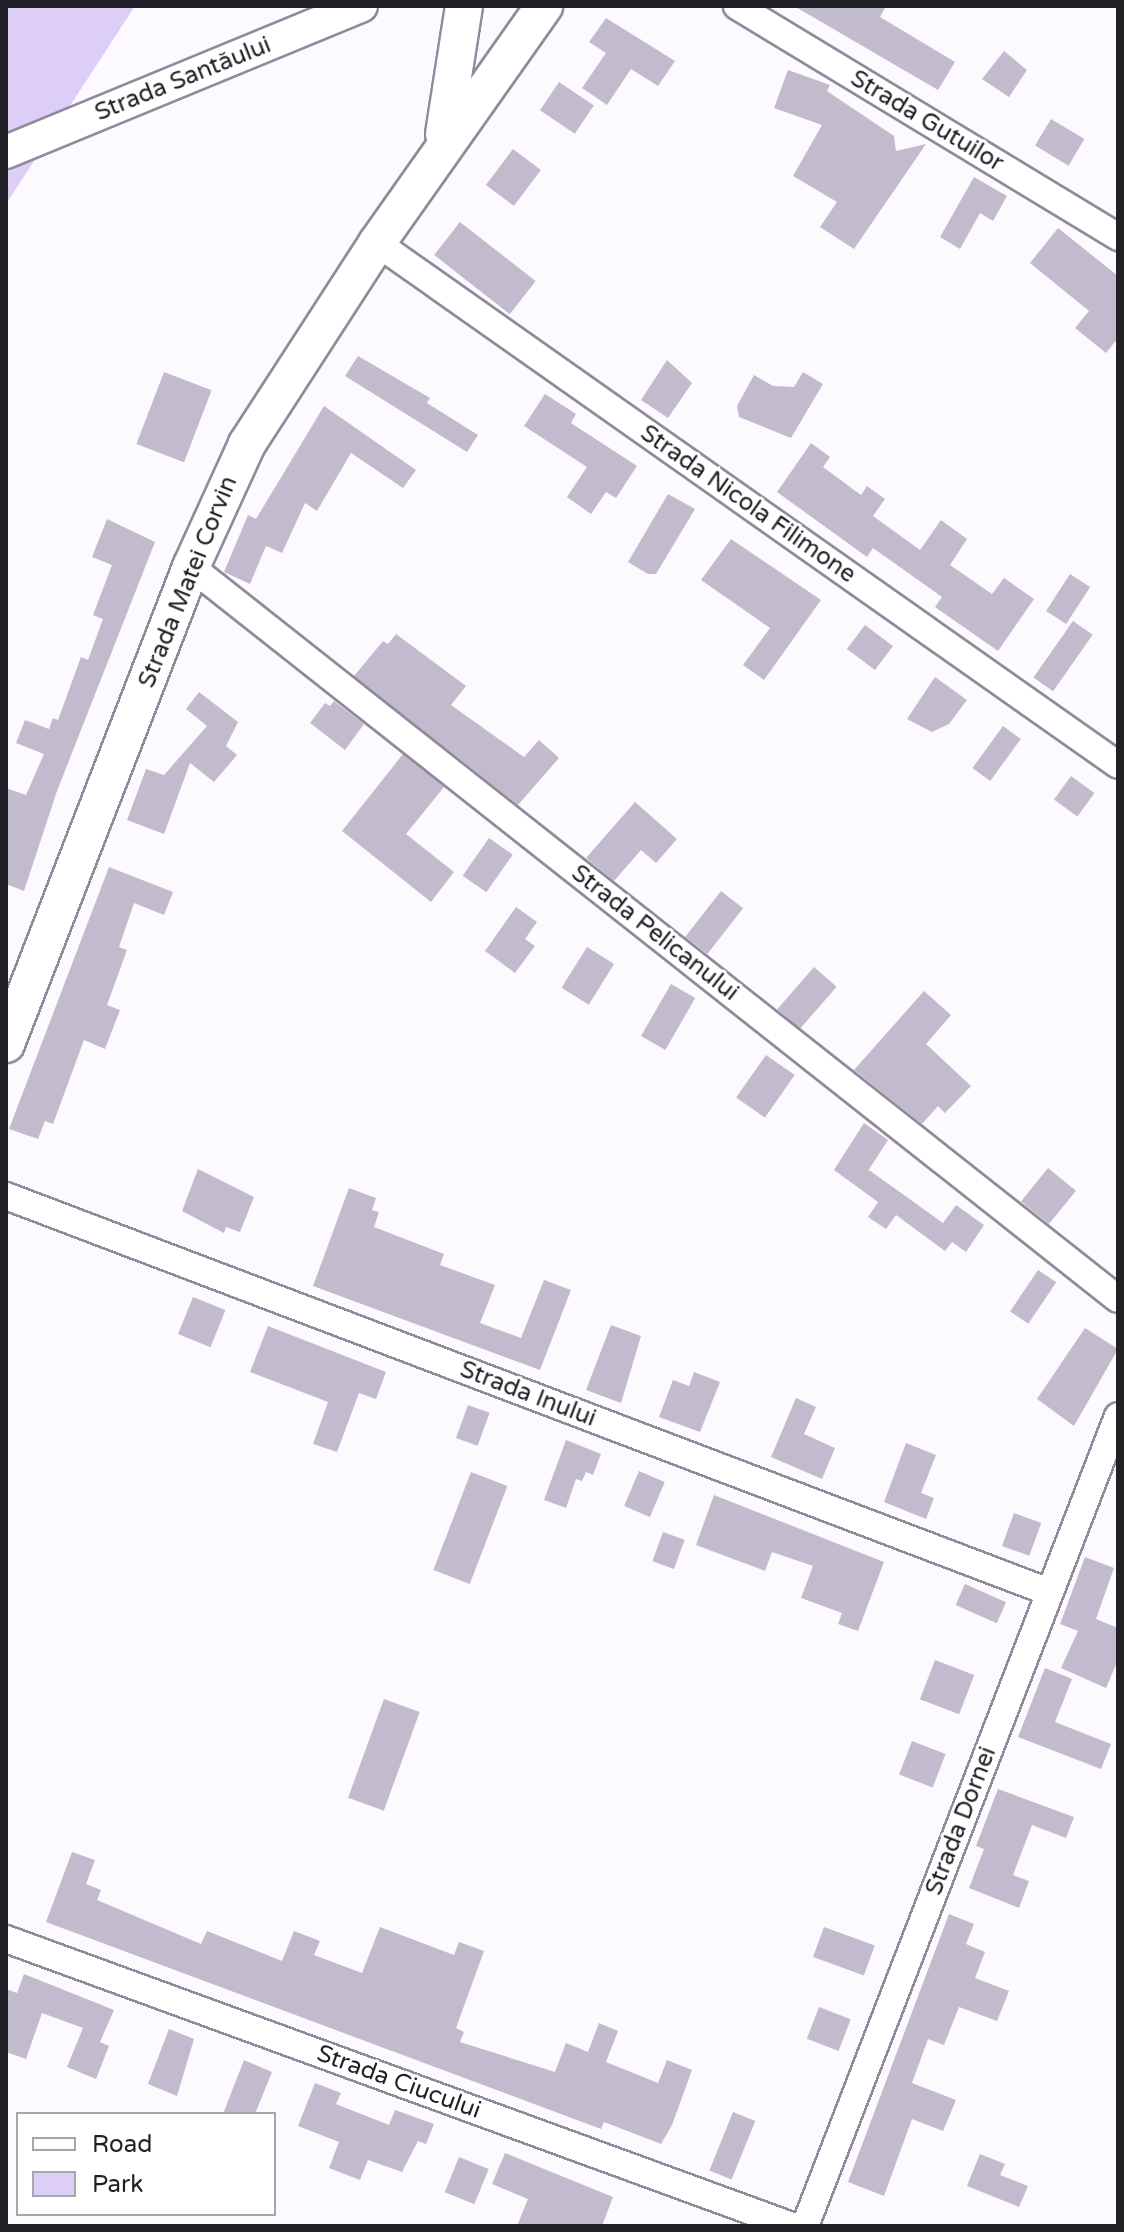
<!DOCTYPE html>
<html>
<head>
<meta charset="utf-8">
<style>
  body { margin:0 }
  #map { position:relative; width:1124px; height:2232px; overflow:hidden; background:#fcfafe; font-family:"Varela Round",sans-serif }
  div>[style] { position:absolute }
  .green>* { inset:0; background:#dccef6 }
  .building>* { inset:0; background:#c1bbcd; transform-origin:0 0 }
  .roads { filter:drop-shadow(2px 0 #908a9b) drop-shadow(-2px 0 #908a9b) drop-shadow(0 2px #908a9b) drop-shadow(0 -2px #908a9b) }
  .minor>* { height:26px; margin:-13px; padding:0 13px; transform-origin:13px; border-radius:13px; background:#fff }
  .tertiary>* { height:32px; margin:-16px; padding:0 16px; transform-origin:16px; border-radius:16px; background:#fff }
  .secondary>* { height:36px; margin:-18px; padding:0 18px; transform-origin:18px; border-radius:18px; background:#fff }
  span { translate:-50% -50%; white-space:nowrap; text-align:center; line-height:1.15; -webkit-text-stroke:6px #fff; paint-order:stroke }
  .street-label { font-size:24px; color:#222027 }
  .frame { position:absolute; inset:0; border:8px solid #222027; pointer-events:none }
  .legend { position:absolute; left:16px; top:2112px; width:260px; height:104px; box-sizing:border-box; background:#fff; border:2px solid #a7a6a9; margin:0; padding:10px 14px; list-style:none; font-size:24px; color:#222027 }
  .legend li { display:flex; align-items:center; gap:16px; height:40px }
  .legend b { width:40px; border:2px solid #a7a6a9 }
</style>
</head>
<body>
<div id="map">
  <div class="green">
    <i style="clip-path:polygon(6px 6px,135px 6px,6px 204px)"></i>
  </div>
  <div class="building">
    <i style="clip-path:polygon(794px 6px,886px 6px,880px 17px,955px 62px,938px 90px)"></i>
    <i style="clip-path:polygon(606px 18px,675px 61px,658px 86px,631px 69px,607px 105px,582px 88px,606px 53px,589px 42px)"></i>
    <i style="clip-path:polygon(1004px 51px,1027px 70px,1009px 97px,982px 79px)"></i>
    <i style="clip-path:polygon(788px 70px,830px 85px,827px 91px,894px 136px,896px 151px,926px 144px,854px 249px,820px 227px,837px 202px,793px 176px,822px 125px,774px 108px)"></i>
    <i style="left:559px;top:82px;width:42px;height:34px;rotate:34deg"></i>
    <i style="left:1051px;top:119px;width:39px;height:31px;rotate:31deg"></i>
    <i style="left:513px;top:149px;width:35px;height:45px;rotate:37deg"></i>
    <i style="clip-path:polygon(974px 177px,1007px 196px,993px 221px,980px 213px,960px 249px,940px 237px)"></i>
    <i style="left:460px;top:222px;width:96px;height:42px;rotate:38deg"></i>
    <i style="clip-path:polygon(1058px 228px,1118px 276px,1118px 338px,1106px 353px,1075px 328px,1089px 311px,1030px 263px)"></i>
    <i style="clip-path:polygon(358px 356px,430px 398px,427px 403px,478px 435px,467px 452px,345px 376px)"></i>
    <i style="clip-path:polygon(667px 360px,692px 383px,668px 418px,641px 400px)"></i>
    <i style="left:164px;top:372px;width:51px;height:77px;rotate:21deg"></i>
    <i style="clip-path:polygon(803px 372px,823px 384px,791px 438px,739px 417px,737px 406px,754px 375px,773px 386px,794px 387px)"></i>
    <i style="clip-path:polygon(545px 394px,576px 414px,571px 423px,637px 466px,616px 498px,606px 492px,591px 514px,567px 497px,587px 467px,524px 426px)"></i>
    <i style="clip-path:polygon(324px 406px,416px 470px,403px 488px,351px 453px,317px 511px,305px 503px,282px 553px,266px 546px,250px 584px,224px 572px,248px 515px,256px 519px)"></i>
    <i style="clip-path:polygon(811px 443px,830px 457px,823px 467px,861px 495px,867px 486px,885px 499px,873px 516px,920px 550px,941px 520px,967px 539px,950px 565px,992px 594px,1004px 578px,1034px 599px,998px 651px,935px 607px,942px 597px,873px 548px,867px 557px,777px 492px)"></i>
    <i style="clip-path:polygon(668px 494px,695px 509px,656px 574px,648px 574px,628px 562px)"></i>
    <i style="clip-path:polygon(107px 519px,155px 542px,57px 791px,24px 891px,6px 884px,6px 788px,26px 795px,44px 754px,16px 743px,25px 720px,49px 729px,53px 718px,58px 720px,81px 657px,88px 660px,103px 619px,93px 615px,112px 565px,92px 557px)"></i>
    <i style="clip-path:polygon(731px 539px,821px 600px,764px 680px,743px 665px,770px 628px,701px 580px)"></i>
    <i style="left:1070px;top:574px;width:24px;height:44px;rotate:33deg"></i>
    <i style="left:1073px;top:621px;width:24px;height:69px;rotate:35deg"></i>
    <i style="left:865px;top:625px;width:35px;height:30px;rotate:37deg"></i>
    <i style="clip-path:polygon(396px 634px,466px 686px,451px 705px,524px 757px,539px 740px,559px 758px,518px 805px,354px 676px,383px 641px,388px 644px)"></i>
    <i style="clip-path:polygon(935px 677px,967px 700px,949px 724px,932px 732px,907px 719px)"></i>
    <i style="clip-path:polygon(199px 692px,238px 722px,226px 746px,237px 755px,214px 782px,190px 763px,164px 834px,127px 820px,146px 769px,164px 775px,207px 726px,186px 709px)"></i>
    <i style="clip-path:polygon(334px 701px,364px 724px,345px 750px,310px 723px,325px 703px,330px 706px)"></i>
    <i style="left:1003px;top:726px;width:22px;height:52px;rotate:36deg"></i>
    <i style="clip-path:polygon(403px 754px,444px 787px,406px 834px,454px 872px,431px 902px,342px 831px)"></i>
    <i style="left:1071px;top:776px;width:29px;height:29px;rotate:36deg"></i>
    <i style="clip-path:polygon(635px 802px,677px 839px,656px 863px,641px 850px,614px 881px,586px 858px)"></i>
    <i style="left:489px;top:838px;width:29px;height:46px;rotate:35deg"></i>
    <i style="clip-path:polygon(109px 867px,173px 892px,164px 915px,134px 903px,119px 947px,127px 950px,107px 1005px,120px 1010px,105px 1049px,84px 1040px,53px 1124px,45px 1121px,38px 1139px,9px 1129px)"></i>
    <i style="left:721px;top:891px;width:28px;height:58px;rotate:38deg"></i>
    <i style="clip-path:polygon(516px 907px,537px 922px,525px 939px,535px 946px,515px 973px,485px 951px)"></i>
    <i style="left:587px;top:947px;width:32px;height:48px;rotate:32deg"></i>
    <i style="left:814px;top:967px;width:30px;height:56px;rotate:41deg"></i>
    <i style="left:671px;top:984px;width:28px;height:60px;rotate:30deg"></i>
    <i style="clip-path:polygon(924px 991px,951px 1015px,926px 1044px,971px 1086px,945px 1113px,938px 1106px,922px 1124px,854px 1070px)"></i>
    <i style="left:766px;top:1055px;width:35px;height:52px;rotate:35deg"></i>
    <i style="clip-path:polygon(864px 1123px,888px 1140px,866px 1174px,869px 1170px,943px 1223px,956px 1205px,984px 1225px,966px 1252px,952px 1242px,945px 1251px,896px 1215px,886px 1229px,868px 1217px,878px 1202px,834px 1170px)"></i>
    <i style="left:1048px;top:1168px;width:36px;height:43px;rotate:39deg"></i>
    <i style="clip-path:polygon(198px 1169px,254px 1197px,240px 1232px,226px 1227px,224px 1233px,182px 1211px)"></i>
    <i style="clip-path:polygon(349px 1188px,376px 1198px,372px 1210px,379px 1212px,374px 1227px,444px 1254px,440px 1265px,495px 1285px,480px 1323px,521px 1338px,544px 1280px,571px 1290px,540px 1370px,313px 1286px)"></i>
    <i style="left:1038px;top:1270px;width:22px;height:50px;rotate:34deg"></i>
    <i style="left:193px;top:1297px;width:35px;height:40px;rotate:22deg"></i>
    <i style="clip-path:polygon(611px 1325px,641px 1336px,621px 1403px,586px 1390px)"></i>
    <i style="clip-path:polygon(268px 1326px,386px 1372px,376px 1399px,359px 1393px,337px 1452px,313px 1444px,328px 1402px,250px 1372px)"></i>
    <i style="clip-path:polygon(1085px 1328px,1118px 1349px,1074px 1426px,1037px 1399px)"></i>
    <i style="clip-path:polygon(694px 1372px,720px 1382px,700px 1432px,659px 1417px,673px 1380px,689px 1386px)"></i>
    <i style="clip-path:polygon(796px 1398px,816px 1407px,804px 1434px,835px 1448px,822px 1479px,771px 1457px)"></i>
    <i style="left:468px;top:1405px;width:23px;height:35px;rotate:20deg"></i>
    <i style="clip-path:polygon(566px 1440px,601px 1454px,593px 1475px,586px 1472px,582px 1481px,576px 1479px,566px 1508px,544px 1500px)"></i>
    <i style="clip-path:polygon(906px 1443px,936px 1455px,921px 1493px,934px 1498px,926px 1519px,884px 1502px)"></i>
    <i style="left:639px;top:1471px;width:28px;height:38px;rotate:23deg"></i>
    <i style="left:471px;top:1472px;width:39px;height:105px;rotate:21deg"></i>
    <i style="clip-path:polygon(714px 1495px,884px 1562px,858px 1631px,838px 1624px,842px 1613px,801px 1598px,813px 1566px,772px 1552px,765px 1571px,696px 1545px)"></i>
    <i style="left:1014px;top:1513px;width:29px;height:35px;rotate:20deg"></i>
    <i style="left:663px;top:1532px;width:23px;height:31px;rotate:20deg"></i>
    <i style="clip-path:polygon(1085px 1557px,1114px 1568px,1096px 1619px,1118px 1628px,1118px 1660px,1106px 1688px,1061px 1668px,1078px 1631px,1060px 1624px)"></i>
    <i style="left:965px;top:1584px;width:45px;height:23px;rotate:24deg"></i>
    <i style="left:935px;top:1660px;width:42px;height:42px;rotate:21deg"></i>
    <i style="clip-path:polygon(1045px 1668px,1072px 1679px,1055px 1722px,1111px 1744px,1101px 1769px,1018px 1737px)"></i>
    <i style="left:384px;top:1699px;width:38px;height:105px;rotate:20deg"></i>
    <i style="left:912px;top:1741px;width:36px;height:36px;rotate:21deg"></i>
    <i style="clip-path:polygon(998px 1789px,1074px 1817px,1066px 1838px,1032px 1825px,1013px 1875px,1029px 1881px,1019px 1908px,969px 1888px,984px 1849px,976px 1846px)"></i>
    <i style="clip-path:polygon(72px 1852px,95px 1860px,86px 1884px,101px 1890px,97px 1900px,201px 1944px,207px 1931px,282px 1961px,294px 1931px,320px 1941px,314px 1955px,362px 1973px,380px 1927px,454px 1955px,459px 1942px,484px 1951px,456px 2028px,464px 2032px,460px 2042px,555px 2072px,566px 2043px,588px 2052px,599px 2023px,618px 2031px,606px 2062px,658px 2083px,667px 2060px,692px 2070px,672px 2125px,661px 2144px,604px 2122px,601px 2129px,46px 1922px)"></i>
    <i style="clip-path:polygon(949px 1914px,974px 1924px,966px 1944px,985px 1952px,975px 1978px,1009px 1991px,997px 2021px,959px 2007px,944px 2045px,928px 2039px,912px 2083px,956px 2100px,943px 2131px,912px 2119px,884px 2196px,848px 2182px)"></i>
    <i style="left:824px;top:1927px;width:54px;height:32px;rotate:20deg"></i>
    <i style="clip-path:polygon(24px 1974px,114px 2010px,100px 2042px,109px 2046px,96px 2079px,67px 2067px,83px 2028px,42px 2013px,26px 2059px,6px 2052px,6px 1989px,17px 1993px)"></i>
    <i style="left:819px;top:2007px;width:34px;height:34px;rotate:21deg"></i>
    <i style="clip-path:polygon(169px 2029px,194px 2039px,177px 2096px,148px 2084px)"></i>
    <i style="clip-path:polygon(244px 2060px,272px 2072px,255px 2114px,223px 2114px)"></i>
    <i style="clip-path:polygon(315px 2083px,341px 2093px,336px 2104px,389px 2125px,395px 2110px,434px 2124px,426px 2144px,418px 2141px,402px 2172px,368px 2160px,360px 2180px,329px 2168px,339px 2142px,298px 2126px)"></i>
    <i style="left:733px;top:2112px;width:24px;height:63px;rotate:22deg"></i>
    <i style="clip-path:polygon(505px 2153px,613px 2197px,602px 2226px,517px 2226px,528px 2199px,492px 2184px)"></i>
    <i style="clip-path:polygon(980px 2154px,1005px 2164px,1000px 2175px,1028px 2186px,1019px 2207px,967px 2186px)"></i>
    <i style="left:459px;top:2157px;width:32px;height:38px;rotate:22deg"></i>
  </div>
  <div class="roads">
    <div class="minor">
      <i style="left:737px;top:6px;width:446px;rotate:31.2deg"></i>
      <i style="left:377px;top:243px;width:906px;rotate:35.16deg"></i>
      <i style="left:191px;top:567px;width:1181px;rotate:38.3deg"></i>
      <i style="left:6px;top:1196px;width:1116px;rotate:20.79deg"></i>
      <i style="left:6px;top:1939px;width:837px;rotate:20.06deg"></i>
      <i style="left:805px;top:2226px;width:868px;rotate:-68.87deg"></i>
    </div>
    <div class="tertiary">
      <i style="left:6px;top:152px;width:384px;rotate:-22.4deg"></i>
    </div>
    <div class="secondary">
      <i style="left:444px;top:134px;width:130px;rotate:-81.1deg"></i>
      <i style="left:6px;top:1044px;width:512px;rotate:-68.8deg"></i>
      <i style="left:191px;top:567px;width:135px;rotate:-65.5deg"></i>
      <i style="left:247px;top:444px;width:239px;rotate:-57.1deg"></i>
      <i style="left:377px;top:243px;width:290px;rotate:-54.8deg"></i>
    </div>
  </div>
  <div class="street-label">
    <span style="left:183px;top:79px;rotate:-22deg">Strada Santăului</span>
    <span style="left:927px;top:121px;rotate:31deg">Strada Gutuilor</span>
    <span style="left:748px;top:504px;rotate:35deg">Strada Nicola Filimone</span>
    <span style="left:188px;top:582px;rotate:-68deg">Strada Matei Corvin</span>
    <span style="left:655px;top:933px;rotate:38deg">Strada Pelicanului</span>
    <span style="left:528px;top:1394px;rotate:21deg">Strada Inului</span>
    <span style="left:961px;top:1821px;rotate:-69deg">Strada Dornei</span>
    <span style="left:399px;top:2082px;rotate:20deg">Strada Ciucului</span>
  </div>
  <div class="frame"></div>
  <ul class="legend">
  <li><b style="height:10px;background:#fff"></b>Road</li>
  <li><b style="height:22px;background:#dccef6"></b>Park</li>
  </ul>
</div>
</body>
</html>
